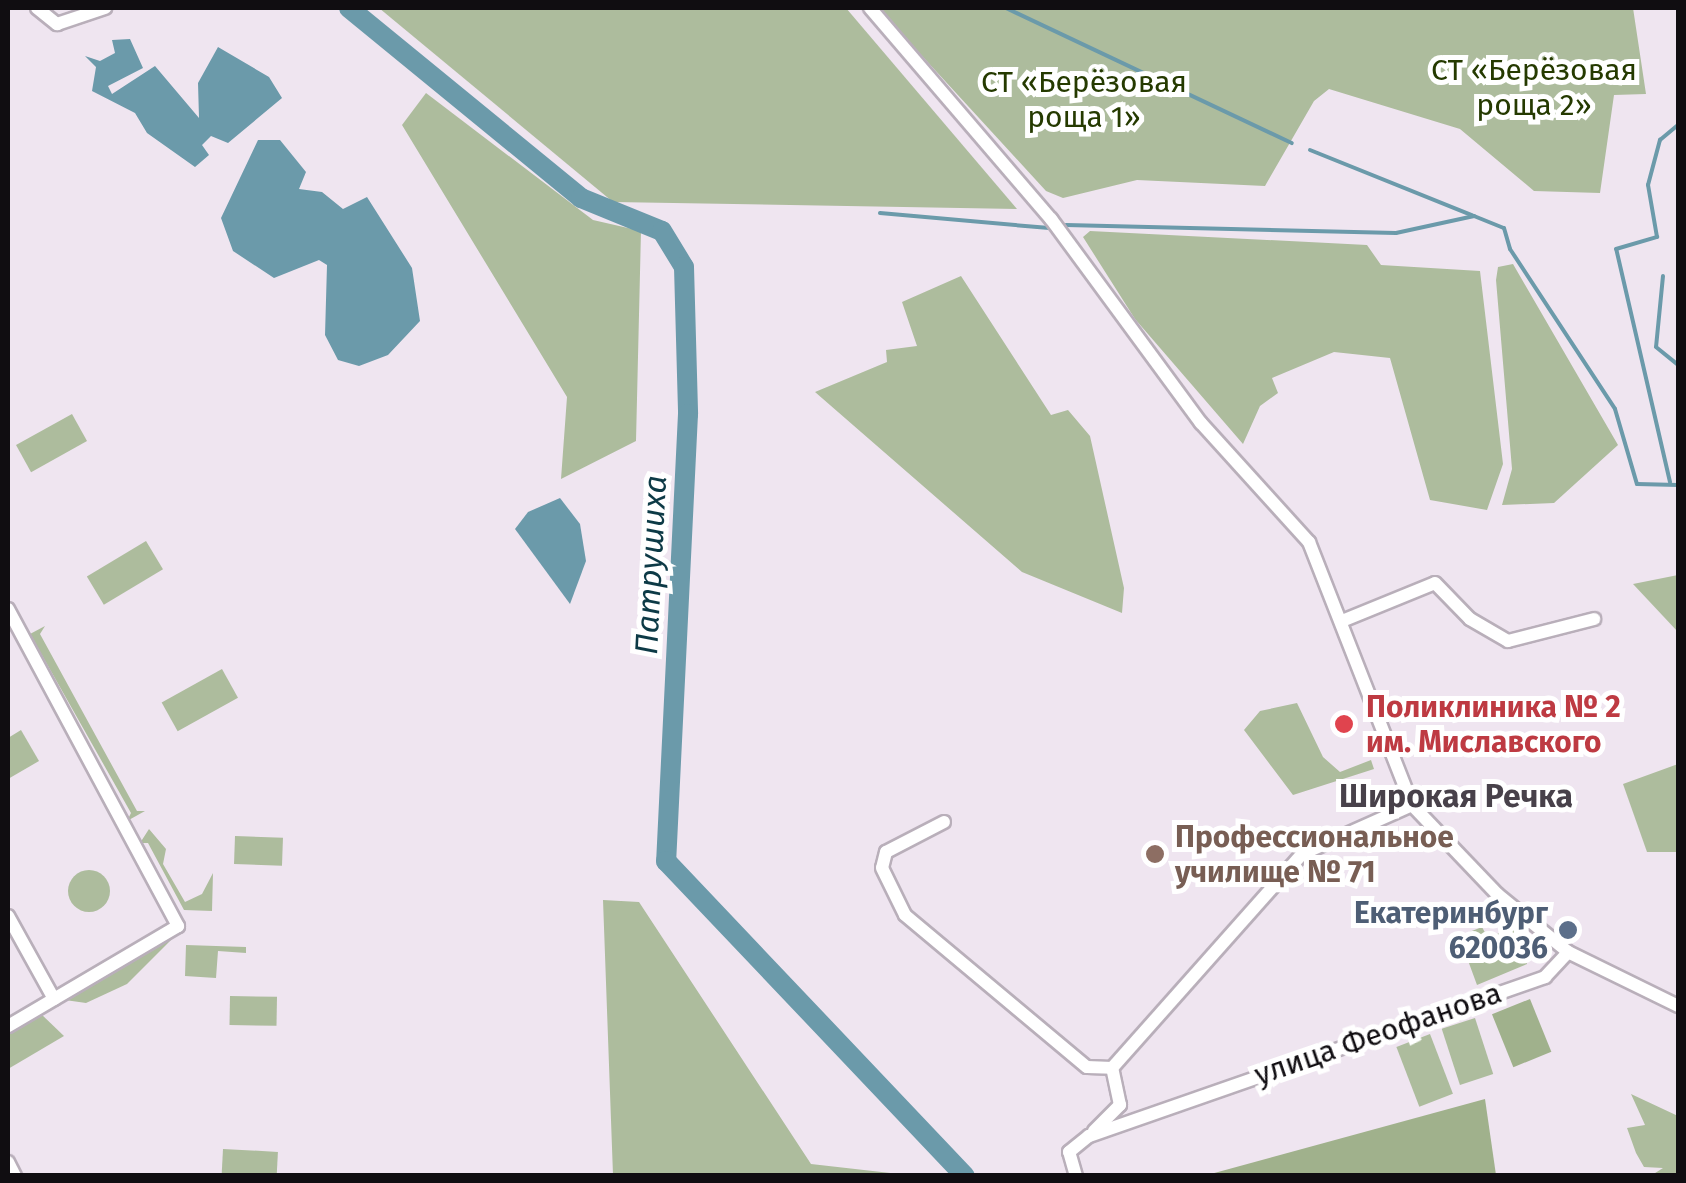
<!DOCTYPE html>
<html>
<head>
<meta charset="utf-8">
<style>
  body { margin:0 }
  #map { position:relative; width:1686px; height:1183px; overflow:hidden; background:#efe5f0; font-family:"Fira Sans",sans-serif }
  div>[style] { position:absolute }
  .green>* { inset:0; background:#adbc9d; transform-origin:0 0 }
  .round { border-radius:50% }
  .forest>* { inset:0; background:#a0b18c; transform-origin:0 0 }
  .water>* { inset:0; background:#6b9aaa }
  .stream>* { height:4px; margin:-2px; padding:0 2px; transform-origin:2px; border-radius:2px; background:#6b9aaa }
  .river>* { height:20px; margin:-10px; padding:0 10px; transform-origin:10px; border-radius:10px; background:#6b9aaa }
  .roads { filter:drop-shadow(2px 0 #b9afba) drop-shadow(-2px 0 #b9afba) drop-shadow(0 2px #b9afba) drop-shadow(0 -2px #b9afba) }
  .minor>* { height:12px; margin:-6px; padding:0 6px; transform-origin:6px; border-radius:6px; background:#fff }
  .dots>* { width:28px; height:28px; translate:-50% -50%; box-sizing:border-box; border:5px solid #fff; border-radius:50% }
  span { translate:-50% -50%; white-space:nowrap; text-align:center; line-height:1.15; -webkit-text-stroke:10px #fff; paint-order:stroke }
  .park-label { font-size:30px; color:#253a00 }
  .health-label { font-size:30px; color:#be3a42; font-weight:700 }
  .left { translate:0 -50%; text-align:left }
  .education-label { font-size:30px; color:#785e54; font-weight:700 }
  .service-label { font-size:30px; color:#4e5e75; font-weight:700 }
  .right { translate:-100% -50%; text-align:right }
  .street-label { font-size:30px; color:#100d11 }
  .water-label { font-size:32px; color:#0d3a46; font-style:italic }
  .neighbourhood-label { font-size:32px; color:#48414a; font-weight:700 }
  .frame { position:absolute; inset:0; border:10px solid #100d11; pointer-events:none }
</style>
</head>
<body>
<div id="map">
  <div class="green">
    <i style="clip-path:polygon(379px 8px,846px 8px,1017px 209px,613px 202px)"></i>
    <i style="clip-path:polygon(878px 8px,1633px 8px,1646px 94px,1614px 95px,1600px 193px,1534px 191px,1460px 129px,1329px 89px,1314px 101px,1265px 186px,1137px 180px,1063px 198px,1046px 191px)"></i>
    <i style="clip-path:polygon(426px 93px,593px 220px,641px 231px,636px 441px,561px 479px,567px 397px,402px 125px)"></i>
    <i style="clip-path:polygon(1090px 231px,1367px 245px,1381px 265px,1480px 271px,1503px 464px,1487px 510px,1430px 500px,1390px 358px,1334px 352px,1272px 378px,1278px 393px,1260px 406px,1243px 444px,1135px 319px,1083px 237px)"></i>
    <i style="clip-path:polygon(1513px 264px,1618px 445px,1554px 503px,1502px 505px,1512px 469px,1496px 280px,1498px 267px)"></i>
    <i style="clip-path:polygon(961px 276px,1051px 415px,1068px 410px,1090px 436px,1124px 588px,1122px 613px,1022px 572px,815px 392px,887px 362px,886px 350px,917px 346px,902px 302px)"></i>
    <i style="left:72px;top:414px;width:31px;height:64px;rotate:61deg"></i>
    <i style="left:146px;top:541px;width:33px;height:69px;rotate:59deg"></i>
    <i style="clip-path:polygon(1678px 575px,1678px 632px,1633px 584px)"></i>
    <i style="clip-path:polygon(45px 626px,40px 634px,137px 811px,145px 811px,127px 821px,131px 813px,30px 634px)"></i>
    <i style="left:222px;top:669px;width:33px;height:69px;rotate:61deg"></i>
    <i style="clip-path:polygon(1297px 703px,1323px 757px,1340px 772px,1371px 760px,1374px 769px,1293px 795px,1244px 730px,1260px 711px)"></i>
    <i style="clip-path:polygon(21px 730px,39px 761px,8px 779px,8px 738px)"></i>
    <i style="clip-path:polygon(1678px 764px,1678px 852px,1647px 852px,1623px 784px)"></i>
    <i style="clip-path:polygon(149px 829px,166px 849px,163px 864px,185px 902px,202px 894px,213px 873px,212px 911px,184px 910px,148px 843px,140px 843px)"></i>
    <i style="left:235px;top:836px;width:48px;height:28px;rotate:2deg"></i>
    <i class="round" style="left:68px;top:870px;width:42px;height:42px"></i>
    <i style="clip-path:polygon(603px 900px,639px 902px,811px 1164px,908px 1175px,613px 1175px)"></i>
    <i style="clip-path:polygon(1514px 922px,1527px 964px,1477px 985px,1459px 936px,1482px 927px,1489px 940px)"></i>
    <i style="clip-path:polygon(175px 936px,127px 984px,86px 1003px,65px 1000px)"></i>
    <i style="clip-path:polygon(186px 945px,246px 947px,246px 953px,218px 951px,216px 978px,185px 976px)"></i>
    <i style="left:230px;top:996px;width:47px;height:29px;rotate:1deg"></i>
    <i style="clip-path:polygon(40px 1013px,64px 1036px,8px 1069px,8px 1032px)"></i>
    <i style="left:1475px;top:1018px;width:59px;height:35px;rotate:72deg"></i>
    <i style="left:1430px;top:1034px;width:64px;height:36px;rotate:69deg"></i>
    <i style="clip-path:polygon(1631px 1094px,1678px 1116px,1678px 1175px,1652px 1175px,1663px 1168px,1644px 1167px,1636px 1153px,1627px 1128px,1645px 1125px)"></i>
    <i style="left:223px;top:1149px;width:55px;height:26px;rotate:3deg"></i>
  </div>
  <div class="forest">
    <i style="left:1530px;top:999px;width:57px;height:41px;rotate:68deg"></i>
    <i style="clip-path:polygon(1485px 1099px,1496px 1175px,1207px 1175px)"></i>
  </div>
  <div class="water">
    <i style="clip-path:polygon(130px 39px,143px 68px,108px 86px,112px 94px,155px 66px,199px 118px,198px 83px,218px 47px,269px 77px,282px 98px,228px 143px,211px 136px,202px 145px,209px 155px,195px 167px,147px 133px,135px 113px,92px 91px,96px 67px,85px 56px,100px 61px,115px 53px,112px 40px)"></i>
    <i style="clip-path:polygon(258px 140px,280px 140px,306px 172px,299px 189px,322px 192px,343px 209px,367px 197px,412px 268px,420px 321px,388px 355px,359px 366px,338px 360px,325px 335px,327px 265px,319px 260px,274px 278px,233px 251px,221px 218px)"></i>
    <i style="clip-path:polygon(560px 498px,580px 524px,586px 561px,570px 604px,515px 529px,528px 512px)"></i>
  </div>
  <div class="stream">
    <i style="left:1006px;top:8px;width:316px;rotate:25.3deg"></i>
    <i style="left:1310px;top:150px;width:175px;rotate:21.9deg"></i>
    <i style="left:880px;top:213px;width:170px;rotate:5.1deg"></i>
    <i style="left:1066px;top:225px;width:330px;rotate:1.4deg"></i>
    <i style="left:1396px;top:233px;width:80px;rotate:-12.3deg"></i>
    <i style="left:1474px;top:216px;width:32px;rotate:22deg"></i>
    <i style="left:1504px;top:228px;width:22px;rotate:74deg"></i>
    <i style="left:1510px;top:249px;width:191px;rotate:56.7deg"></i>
    <i style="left:1615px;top:409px;width:78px;rotate:73.7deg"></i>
    <i style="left:1637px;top:484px;width:41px;rotate:1.4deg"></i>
    <i style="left:1663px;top:276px;width:71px;rotate:95.6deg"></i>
    <i style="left:1656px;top:347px;width:28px;rotate:39deg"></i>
    <i style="left:1670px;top:482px;width:239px;rotate:-103deg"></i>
    <i style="left:1616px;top:249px;width:43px;rotate:-16.3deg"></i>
    <i style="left:1657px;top:237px;width:53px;rotate:-99.8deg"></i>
    <i style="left:1648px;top:185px;width:47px;rotate:-75.1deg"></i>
    <i style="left:1660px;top:140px;width:23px;rotate:-40deg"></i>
  </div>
  <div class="river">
    <i style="left:349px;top:8px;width:300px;rotate:39.3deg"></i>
    <i style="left:581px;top:198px;width:87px;rotate:22.2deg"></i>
    <i style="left:662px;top:231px;width:42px;rotate:58.6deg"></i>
    <i style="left:684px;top:267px;width:147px;rotate:88.4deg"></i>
    <i style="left:688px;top:414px;width:448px;rotate:92.8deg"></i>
    <i style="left:666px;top:861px;width:434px;rotate:46.5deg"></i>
  </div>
  <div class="roads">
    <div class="minor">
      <i style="left:37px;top:8px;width:26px;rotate:39deg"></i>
      <i style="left:57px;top:24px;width:51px;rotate:-18.4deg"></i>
      <i style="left:870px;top:8px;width:278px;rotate:49.4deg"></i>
      <i style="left:1051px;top:219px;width:253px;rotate:53.7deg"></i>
      <i style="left:1201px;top:423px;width:161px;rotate:47.8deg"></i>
      <i style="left:1309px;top:542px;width:282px;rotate:68.6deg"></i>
      <i style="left:1412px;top:805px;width:123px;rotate:46.3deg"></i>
      <i style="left:1497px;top:894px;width:92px;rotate:39.2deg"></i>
      <i style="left:1568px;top:952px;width:123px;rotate:26.1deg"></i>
      <i style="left:8px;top:609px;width:360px;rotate:61.8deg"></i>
      <i style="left:178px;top:926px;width:197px;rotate:149.5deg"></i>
      <i style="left:1342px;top:621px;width:100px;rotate:-22.2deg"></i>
      <i style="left:1435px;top:583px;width:50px;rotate:45.8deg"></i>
      <i style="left:1470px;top:619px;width:44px;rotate:30.1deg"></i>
      <i style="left:1508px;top:641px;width:89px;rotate:-14.3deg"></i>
      <i style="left:944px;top:822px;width:65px;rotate:152.7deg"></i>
      <i style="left:886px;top:852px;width:16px;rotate:104deg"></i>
      <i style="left:882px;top:868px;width:52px;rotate:63.9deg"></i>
      <i style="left:905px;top:915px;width:237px;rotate:39.9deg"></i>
      <i style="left:1087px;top:1067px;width:25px;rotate:2deg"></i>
      <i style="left:8px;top:916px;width:95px;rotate:61deg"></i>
      <i style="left:1094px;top:1131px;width:37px;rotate:-45deg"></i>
      <i style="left:1120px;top:1105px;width:38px;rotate:-102deg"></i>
      <i style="left:1112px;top:1068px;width:286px;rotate:-48.4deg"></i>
      <i style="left:1302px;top:854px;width:120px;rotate:-24deg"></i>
      <i style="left:8px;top:1162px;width:16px;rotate:63deg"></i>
      <i style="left:1076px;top:1176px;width:25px;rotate:-106deg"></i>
      <i style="left:1069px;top:1152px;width:26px;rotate:-39deg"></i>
      <i style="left:1089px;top:1136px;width:483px;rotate:-19.2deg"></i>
      <i style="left:1545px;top:977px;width:34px;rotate:-47deg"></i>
    </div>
  </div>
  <div class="dots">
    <i style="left:1344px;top:724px;background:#e0444e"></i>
    <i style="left:1155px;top:854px;background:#8d6e63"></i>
    <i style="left:1568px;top:930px;background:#5c6f8a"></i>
  </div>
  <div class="park-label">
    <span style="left:1534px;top:87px">СТ «Берёзовая<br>роща 2»</span>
    <span style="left:1084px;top:99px">СТ «Берёзовая<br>роща 1»</span>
  </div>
  <div class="health-label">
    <span class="left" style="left:1366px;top:724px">Поликлиника № 2<br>им. Миславского</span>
  </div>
  <div class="education-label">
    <span class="left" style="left:1175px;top:854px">Профессиональное<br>училище № 71</span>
  </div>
  <div class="service-label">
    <span class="right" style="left:1548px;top:930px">Екатеринбург<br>620036</span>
  </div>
  <div class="street-label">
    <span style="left:1378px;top:1034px;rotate:-19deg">улица Феофанова</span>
  </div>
  <div class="water-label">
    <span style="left:651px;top:565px;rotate:-87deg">Патрушиха</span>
  </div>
  <div class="neighbourhood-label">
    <span style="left:1456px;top:796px">Широкая Речка</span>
  </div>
  <div class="frame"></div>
</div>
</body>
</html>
